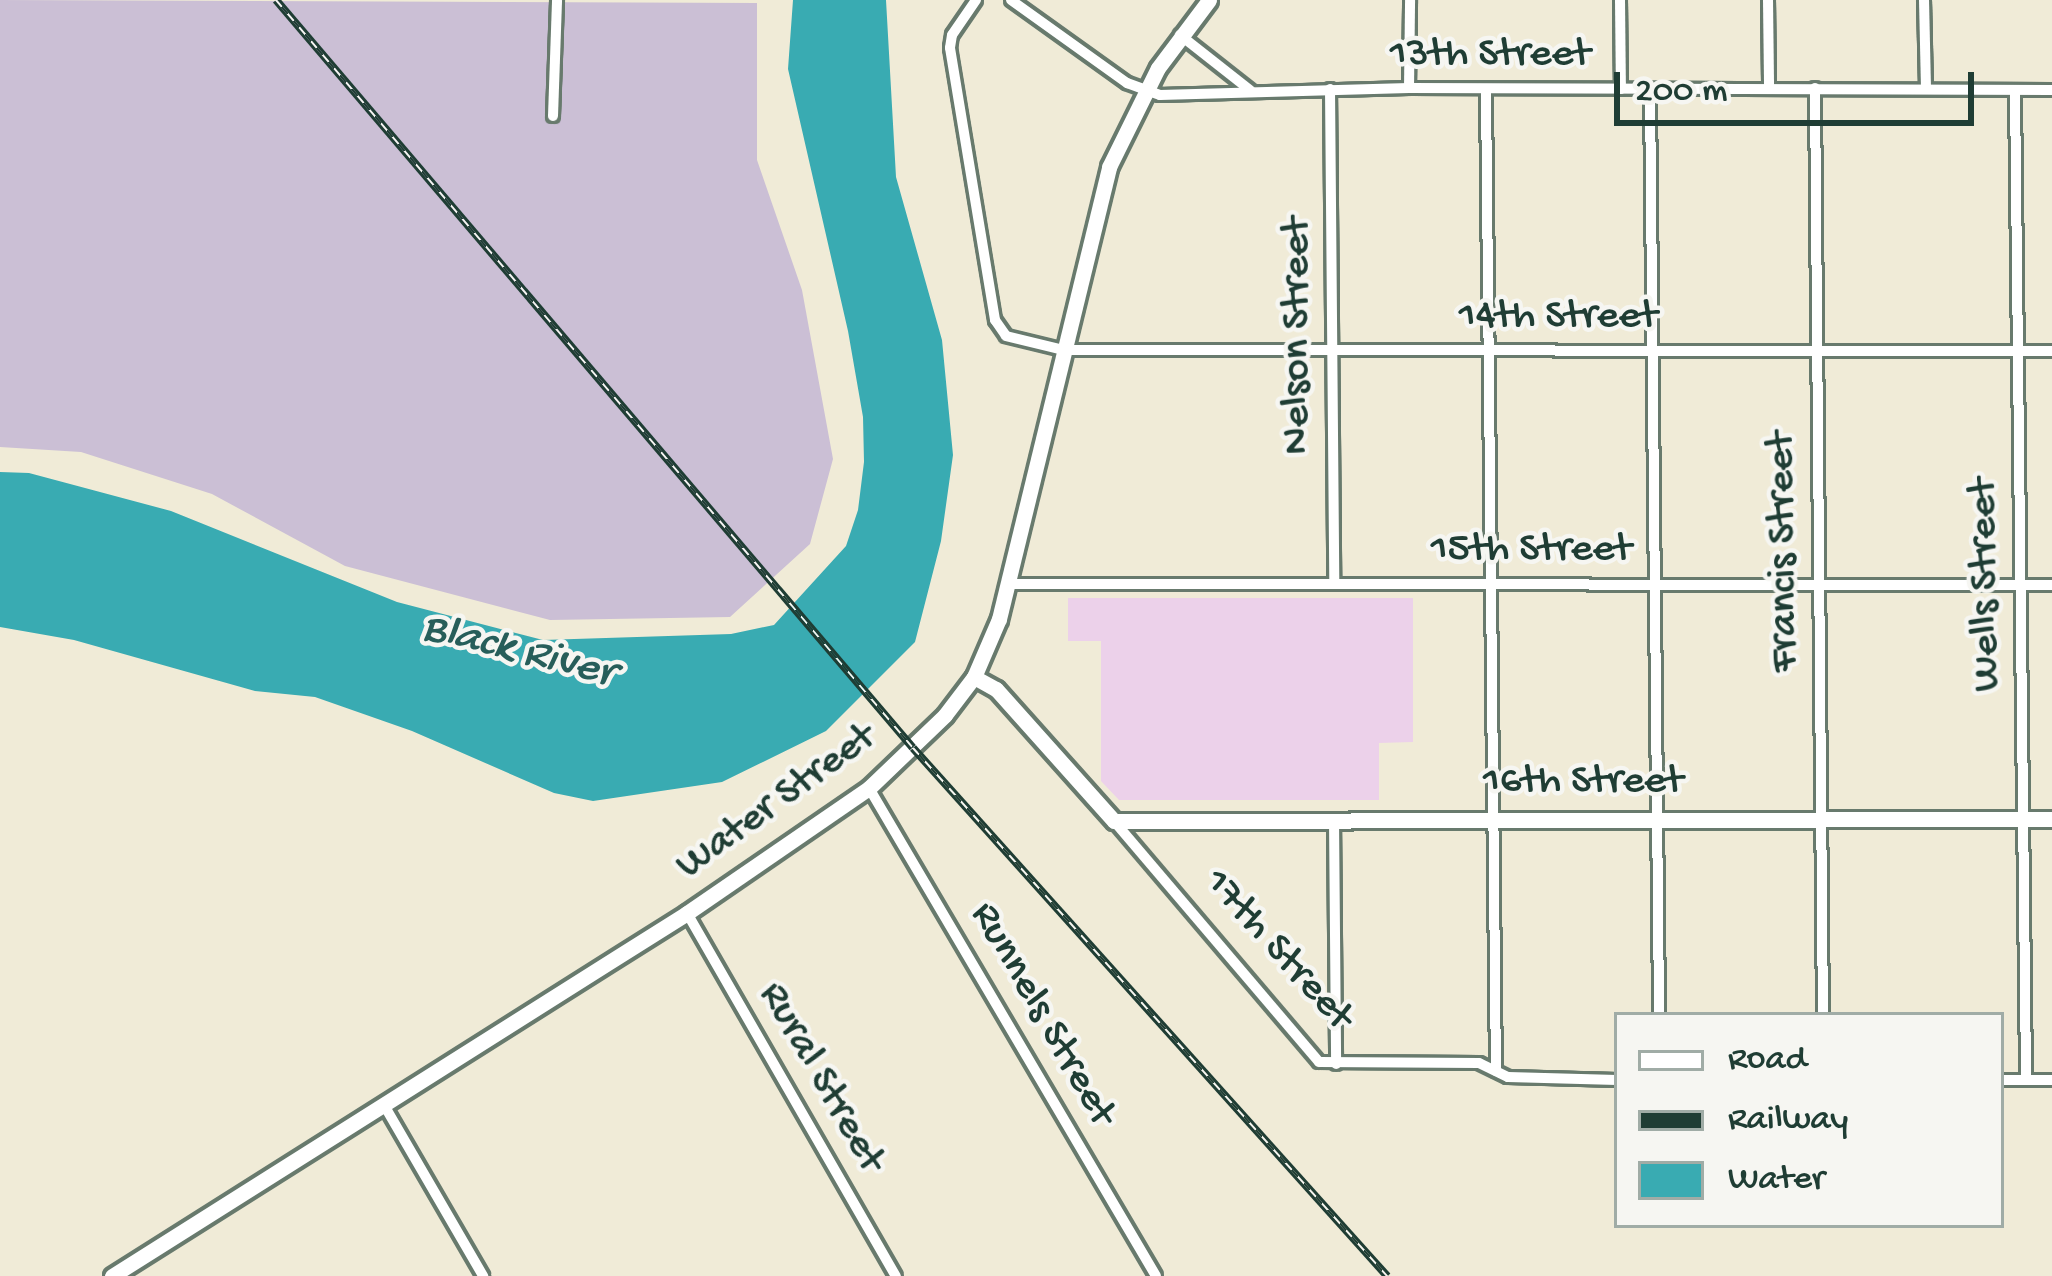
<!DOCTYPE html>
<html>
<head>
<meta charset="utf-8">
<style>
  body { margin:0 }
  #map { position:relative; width:2052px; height:1276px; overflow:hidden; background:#f0ebd7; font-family:"Gochi Hand",sans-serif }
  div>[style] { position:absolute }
  .built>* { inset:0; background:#ecd1ea }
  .industrial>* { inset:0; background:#cbbfd5 }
  .water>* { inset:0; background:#39abb2 }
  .roads { filter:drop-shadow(3px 0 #687a6d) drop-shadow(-3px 0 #687a6d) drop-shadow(0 3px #687a6d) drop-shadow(0 -3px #687a6d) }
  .street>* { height:10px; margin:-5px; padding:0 5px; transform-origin:5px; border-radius:5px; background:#fff }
  .secondary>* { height:15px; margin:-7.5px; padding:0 7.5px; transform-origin:7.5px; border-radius:7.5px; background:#fff }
  .rail>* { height:8px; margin-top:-4px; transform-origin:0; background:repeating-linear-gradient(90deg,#f6f6f2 0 9px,#1f3d34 0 18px); box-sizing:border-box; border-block:3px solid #1f3d34 }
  span { translate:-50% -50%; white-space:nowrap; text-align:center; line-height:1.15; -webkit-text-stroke:9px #f6f6f2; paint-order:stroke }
  .street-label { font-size:42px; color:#1f3d34 }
  .water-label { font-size:45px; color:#275e5a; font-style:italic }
  .legend { position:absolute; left:1614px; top:1012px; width:390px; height:216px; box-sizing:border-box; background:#f6f6f2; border:3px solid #a0aca6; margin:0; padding:15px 21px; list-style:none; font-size:36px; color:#1f3d34 }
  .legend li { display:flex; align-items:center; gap:24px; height:60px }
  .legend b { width:60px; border:3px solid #a0aca6 }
  .scale { position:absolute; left:1614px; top:72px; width:360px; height:54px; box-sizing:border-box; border:6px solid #1f3d34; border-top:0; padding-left:15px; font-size:36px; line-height:42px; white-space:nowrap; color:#1f3d34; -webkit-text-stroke:9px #f6f6f2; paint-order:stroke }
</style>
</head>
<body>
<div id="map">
  <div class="built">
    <i style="clip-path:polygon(1068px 598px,1413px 598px,1413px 742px,1379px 743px,1379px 800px,1119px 800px,1101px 781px,1101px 641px,1068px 641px)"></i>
  </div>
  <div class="industrial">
    <i style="clip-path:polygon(0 0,757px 3px,757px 160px,802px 290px,833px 459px,810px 544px,730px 617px,550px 620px,345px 566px,212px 494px,81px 452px,0 447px)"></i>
  </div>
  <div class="water">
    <i style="clip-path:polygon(793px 0,886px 0,896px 177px,942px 340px,953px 455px,941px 541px,915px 642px,826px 731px,722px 782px,593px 801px,554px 793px,412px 731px,315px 697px,255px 691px,74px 640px,0 627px,0 472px,29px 473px,171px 511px,397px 602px,543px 640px,731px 634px,774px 625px,846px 546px,858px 510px,864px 462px,863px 417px,848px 331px,788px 69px)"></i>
  </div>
  <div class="roads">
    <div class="street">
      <i style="left:976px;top:0;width:42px;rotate:124.4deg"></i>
      <i style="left:952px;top:35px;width:13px;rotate:99deg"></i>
      <i style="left:950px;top:48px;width:276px;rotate:80.6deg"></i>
      <i style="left:995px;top:320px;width:19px;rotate:55deg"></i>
      <i style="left:1006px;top:336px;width:60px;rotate:13.6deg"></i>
      <i style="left:1064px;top:350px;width:988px;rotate:0.06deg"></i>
      <i style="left:1011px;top:0;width:143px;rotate:35.6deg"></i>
      <i style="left:1127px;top:83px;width:35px;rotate:20deg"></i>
      <i style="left:1160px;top:95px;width:249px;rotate:-1.6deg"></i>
      <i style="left:1409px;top:88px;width:643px;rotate:0.18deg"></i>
      <i style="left:1620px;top:0;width:89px;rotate:89.4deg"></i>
      <i style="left:1768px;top:0;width:88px;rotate:89.3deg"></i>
      <i style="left:1924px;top:0;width:88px;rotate:88.7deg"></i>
      <i style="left:1180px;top:35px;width:89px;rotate:38.2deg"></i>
      <i style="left:1409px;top:88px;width:88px;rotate:-89.3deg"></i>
      <i style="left:1815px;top:88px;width:927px;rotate:89.51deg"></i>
      <i style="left:1330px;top:89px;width:493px;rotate:89.5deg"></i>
      <i style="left:1486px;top:89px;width:982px;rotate:89.42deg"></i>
      <i style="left:1650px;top:89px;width:926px;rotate:89.44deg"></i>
      <i style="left:2015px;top:90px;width:990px;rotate:89.36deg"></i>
      <i style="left:553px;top:116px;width:116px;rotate:-88deg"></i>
      <i style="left:1010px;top:584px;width:1042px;rotate:0.05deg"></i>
      <i style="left:869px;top:788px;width:566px;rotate:59.54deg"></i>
      <i style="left:1334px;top:819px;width:245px;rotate:89.5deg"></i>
      <i style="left:1114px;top:821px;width:316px;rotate:49.6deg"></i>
      <i style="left:1319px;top:1062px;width:160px;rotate:0.4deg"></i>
      <i style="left:1479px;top:1063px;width:32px;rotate:26deg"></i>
      <i style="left:1508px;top:1077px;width:109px;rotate:1.6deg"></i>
      <i style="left:687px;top:913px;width:419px;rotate:60.1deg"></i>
      <i style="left:2001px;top:1080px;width:51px"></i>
      <i style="left:384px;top:1105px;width:198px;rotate:59.9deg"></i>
    </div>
    <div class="secondary">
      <i style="left:974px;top:677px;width:25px;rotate:29deg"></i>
      <i style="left:996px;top:689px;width:177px;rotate:48.2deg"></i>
      <i style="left:1114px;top:821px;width:938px;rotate:-0.12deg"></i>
      <i style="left:112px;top:1276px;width:680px;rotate:-32.26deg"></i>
      <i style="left:687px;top:913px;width:221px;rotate:-34.5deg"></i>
      <i style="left:869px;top:788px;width:105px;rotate:-43.8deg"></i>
      <i style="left:945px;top:715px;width:48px;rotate:-52.7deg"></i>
      <i style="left:974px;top:677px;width:63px;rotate:-66.7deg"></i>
      <i style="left:999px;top:619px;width:465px;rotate:-76.3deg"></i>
      <i style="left:1109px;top:167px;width:110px;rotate:-63.7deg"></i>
      <i style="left:1158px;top:68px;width:85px;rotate:-53.1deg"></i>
    </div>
  </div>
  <div class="rail">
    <i style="left:276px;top:0;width:982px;rotate:49.58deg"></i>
    <i style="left:913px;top:748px;width:710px;rotate:48.08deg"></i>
  </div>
  <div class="street-label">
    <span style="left:1490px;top:56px">13th Street</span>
    <span style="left:1558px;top:318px">14th Street</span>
    <span style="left:1299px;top:336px;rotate:-90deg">Nelson Street</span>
    <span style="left:1531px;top:551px">15th Street</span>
    <span style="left:1785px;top:552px;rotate:-91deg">Francis Street</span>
    <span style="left:1987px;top:585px;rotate:-91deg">Wells Street</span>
    <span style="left:1583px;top:783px">16th Street</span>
    <span style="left:777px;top:803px;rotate:-36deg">Water Street</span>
    <span style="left:1277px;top:951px;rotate:48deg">17th Street</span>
    <span style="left:1041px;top:1015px;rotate:60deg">Runnels Street</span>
    <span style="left:820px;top:1078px;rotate:60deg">Rural Street</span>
  </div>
  <div class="water-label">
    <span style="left:518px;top:652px;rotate:14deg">Black River</span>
  </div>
  <ul class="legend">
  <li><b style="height:15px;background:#fff"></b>Road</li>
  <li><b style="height:15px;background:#1f3d34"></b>Railway</li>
  <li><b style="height:33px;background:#39abb2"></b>Water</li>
  </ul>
  <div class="scale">200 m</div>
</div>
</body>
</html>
